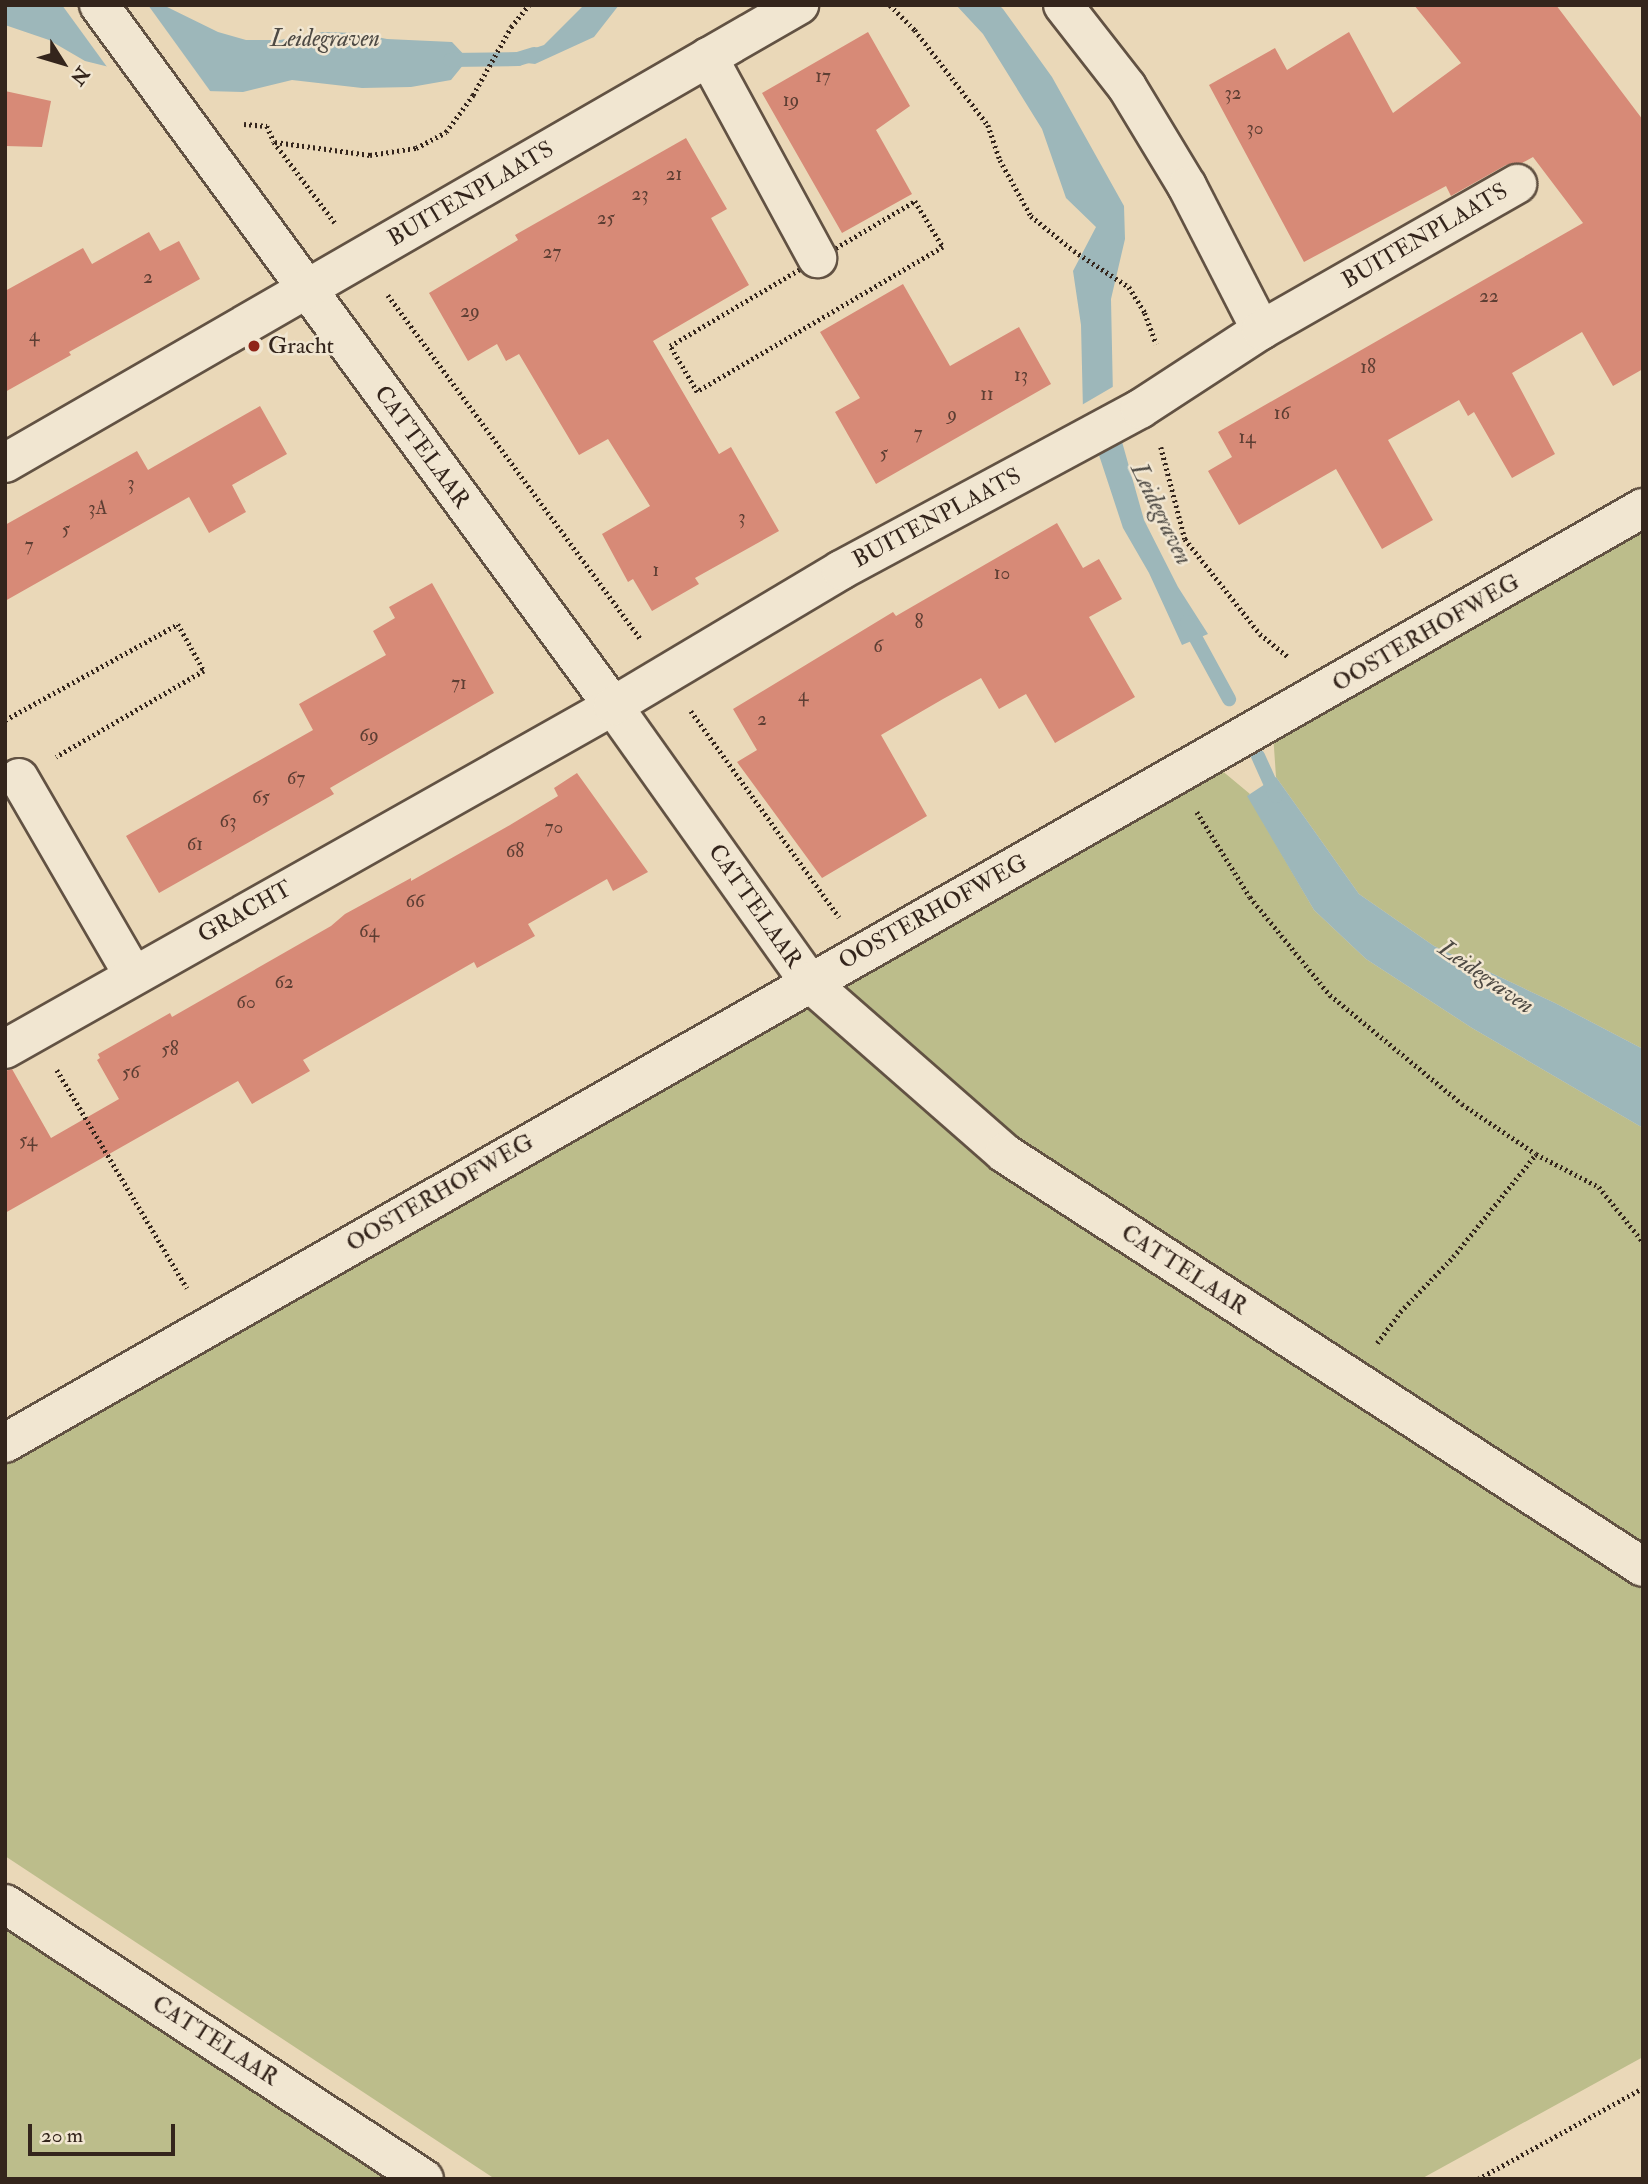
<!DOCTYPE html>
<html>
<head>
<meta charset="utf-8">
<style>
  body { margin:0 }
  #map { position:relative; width:1648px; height:2184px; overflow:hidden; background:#ead8b8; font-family:"IM FELL Double Pica",serif }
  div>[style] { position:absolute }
  .green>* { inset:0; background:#bcbd8b }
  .water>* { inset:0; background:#9db7ba }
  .pier>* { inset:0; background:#ead8b8 }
  .stream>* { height:14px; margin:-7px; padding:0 7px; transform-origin:7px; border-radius:7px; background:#9db7ba }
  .building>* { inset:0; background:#d78a77 }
  .path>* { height:4.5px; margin-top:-2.25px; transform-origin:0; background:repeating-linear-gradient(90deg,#34251c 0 2px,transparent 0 5.5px) }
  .roads { filter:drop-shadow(2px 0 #625243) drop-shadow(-2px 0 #625243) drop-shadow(0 2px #625243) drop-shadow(0 -2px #625243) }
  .minor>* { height:38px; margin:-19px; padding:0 19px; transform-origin:19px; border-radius:19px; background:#f1e6d1 }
  .dots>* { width:19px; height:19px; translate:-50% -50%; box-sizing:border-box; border:4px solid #f1e6d1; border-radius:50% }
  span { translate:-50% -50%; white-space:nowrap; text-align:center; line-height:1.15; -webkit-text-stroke:5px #f1e6d1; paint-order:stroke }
  .number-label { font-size:19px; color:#5d3e33 }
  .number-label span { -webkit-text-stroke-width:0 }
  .street-label { font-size:23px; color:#34251c }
  .poi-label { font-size:23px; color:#34251c }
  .left { translate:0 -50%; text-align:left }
  .water-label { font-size:24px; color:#4e4a44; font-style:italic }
  .frame { position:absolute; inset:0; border:7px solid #34251c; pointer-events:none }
  .north { position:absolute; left:28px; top:28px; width:70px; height:70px; -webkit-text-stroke:5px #f1e6d1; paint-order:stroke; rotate:127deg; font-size:19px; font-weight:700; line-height:28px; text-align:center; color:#34251c }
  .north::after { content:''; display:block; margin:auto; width:24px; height:32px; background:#34251c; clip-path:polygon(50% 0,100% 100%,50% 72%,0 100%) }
  .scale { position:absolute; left:28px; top:2124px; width:147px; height:32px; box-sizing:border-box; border:4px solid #34251c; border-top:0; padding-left:9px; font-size:21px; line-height:24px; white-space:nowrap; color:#34251c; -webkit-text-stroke:5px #f1e6d1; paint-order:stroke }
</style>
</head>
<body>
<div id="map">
  <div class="green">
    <i style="clip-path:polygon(1643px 529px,1643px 1049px,1555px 1003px,1434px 946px,1359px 894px,1276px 777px,1273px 733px)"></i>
    <i style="clip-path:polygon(1220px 769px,1250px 794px,1248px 796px,1314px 910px,1366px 959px,1472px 1028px,1643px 1128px,1643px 2057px,1421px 2179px,495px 2179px,5px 1856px,5px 1458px)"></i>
    <i style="clip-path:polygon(5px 1928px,390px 2179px,5px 2179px)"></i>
  </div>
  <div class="water">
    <i style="clip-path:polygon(5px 5px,163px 5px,218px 32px,246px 40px,280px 40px,323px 32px,356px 33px,387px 39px,452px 42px,468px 59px,451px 80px,411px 87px,362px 88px,292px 80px,243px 92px,206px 91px,85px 61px,49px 40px,5px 25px)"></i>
    <i style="clip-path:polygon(584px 5px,619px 5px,594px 37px,535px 64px,518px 62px,517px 54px,544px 45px)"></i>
    <i style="clip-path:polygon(956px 5px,999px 5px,1003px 9px,1052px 77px,1124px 206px,1125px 239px,1111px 299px,1113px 397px,1083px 411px,1081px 325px,1073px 271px,1096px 227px,1066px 198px,1042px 129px,983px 34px)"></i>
    <i style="clip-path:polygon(1119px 431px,1144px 520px,1178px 587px,1208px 634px,1182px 645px,1149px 573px,1123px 528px,1096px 446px)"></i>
    <i style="clip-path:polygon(1276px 777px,1359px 894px,1434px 946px,1555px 1003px,1643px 1049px,1643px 1128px,1472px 1028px,1366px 959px,1314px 910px,1247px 796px)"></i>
  </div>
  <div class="pier">
    <i style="clip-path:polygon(62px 5px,148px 5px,213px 95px,110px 71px)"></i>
    <i style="clip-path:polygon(1116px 385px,1115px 400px,1081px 413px,1080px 406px)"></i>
  </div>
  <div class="stream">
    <i style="left:450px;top:60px;width:68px;rotate:-0.8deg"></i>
    <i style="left:518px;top:59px;width:17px;rotate:-17deg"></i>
    <i style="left:1187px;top:622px;width:88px;rotate:61.4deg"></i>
    <i style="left:1258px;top:756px;width:44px;rotate:65.8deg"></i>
  </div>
  <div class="building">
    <i style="clip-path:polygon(1414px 5px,1556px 5px,1643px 120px,1643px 369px,1613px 386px,1582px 332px,1512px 373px,1555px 454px,1512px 478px,1474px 412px,1468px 416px,1459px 400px,1388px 440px,1433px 520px,1382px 549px,1336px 469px,1239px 525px,1208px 471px,1232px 457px,1218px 432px,1583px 223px,1533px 157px,1522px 163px,1506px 165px,1451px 196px,1446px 186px,1304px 262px,1209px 85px,1275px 48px,1287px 70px,1349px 32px,1393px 113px,1461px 63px)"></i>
    <i style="clip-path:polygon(868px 32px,910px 106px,876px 130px,912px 194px,842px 233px,762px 93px)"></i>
    <i style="clip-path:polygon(5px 91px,51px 101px,42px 147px,5px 146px)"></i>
    <i style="clip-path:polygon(686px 138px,727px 209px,711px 218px,749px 285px,653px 341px,719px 454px,731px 447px,779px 531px,695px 578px,699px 584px,652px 611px,633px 579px,628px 582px,602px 534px,650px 506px,608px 439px,579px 455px,519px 354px,506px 361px,497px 344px,468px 361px,429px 293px,518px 240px,515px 235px)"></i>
    <i style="clip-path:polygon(149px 232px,160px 251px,179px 241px,200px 279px,69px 352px,71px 355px,5px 392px,5px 291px,83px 248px,92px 264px)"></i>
    <i style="clip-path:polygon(903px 284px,950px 366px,1019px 327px,1051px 384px,876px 484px,835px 412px,860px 398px,820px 332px)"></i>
    <i style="clip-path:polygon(260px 406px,287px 454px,232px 485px,246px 512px,209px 533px,189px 497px,5px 601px,5px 525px,137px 451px,148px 470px)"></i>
    <i style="clip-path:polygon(1057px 523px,1083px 568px,1099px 559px,1122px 599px,1089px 617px,1135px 697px,1055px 743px,1026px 694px,999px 709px,981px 678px,943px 699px,881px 735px,927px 816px,822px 878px,737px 762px,757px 750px,733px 709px,893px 612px,896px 616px)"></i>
    <i style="clip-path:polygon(432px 583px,494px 693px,330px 788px,334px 794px,159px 893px,126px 836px,313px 730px,299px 704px,386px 655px,373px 631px,395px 618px,389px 607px)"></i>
    <i style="clip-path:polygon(577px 773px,648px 872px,613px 891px,607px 879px,528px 924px,535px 936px,477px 968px,474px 962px,303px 1060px,310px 1071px,252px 1104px,238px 1081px,5px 1213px,5px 1071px,12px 1069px,51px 1138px,119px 1099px,97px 1060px,100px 1058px,98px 1054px,170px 1013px,172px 1017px,331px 926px,345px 914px,411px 878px,411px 881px,510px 825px,558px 796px,554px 788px)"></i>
  </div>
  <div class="path">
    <i style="left:890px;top:5px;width:35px;rotate:45deg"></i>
    <i style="left:915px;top:30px;width:120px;rotate:52.5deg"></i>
    <i style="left:988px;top:125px;width:37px;rotate:71deg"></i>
    <i style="left:1000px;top:160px;width:64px;rotate:61deg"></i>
    <i style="left:1031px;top:216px;width:55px;rotate:39.1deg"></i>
    <i style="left:1074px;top:251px;width:66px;rotate:33.2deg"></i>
    <i style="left:1129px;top:287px;width:31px;rotate:58deg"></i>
    <i style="left:1145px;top:313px;width:33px;rotate:70deg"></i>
    <i style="left:244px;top:124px;width:23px;rotate:5deg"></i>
    <i style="left:267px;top:126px;width:17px;rotate:66deg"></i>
    <i style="left:274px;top:142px;width:101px;rotate:53deg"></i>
    <i style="left:275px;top:142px;width:96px;rotate:7.8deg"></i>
    <i style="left:370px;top:155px;width:47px;rotate:-8.7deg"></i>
    <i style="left:416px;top:148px;width:34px;rotate:-28deg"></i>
    <i style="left:446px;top:132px;width:46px;rotate:-53.9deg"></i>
    <i style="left:473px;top:95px;width:78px;rotate:-60.8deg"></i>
    <i style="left:511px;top:27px;width:28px;rotate:-51deg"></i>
    <i style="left:915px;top:201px;width:54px;rotate:58.7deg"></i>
    <i style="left:943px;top:247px;width:286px;rotate:149.5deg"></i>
    <i style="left:697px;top:392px;width:53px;rotate:-120.4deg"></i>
    <i style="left:670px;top:346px;width:285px;rotate:-30.6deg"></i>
    <i style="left:388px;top:295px;width:426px;rotate:53.7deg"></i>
    <i style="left:1161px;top:447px;width:95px;rotate:75.4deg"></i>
    <i style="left:1185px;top:539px;width:121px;rotate:51.7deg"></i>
    <i style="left:1260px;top:634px;width:38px;rotate:39deg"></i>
    <i style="left:691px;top:711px;width:254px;rotate:54.3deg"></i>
    <i style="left:5px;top:720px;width:198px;rotate:-29deg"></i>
    <i style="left:178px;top:624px;width:54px;rotate:61deg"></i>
    <i style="left:204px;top:671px;width:171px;rotate:149.8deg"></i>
    <i style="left:1197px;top:812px;width:100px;rotate:58.1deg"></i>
    <i style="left:1250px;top:897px;width:127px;rotate:50.8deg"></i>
    <i style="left:1330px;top:995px;width:171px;rotate:39.5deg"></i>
    <i style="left:1462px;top:1104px;width:89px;rotate:34deg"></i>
    <i style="left:1536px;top:1154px;width:71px;rotate:27.6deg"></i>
    <i style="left:1599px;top:1187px;width:70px;rotate:51.3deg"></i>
    <i style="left:57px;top:1070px;width:254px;rotate:59.2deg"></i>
    <i style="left:1377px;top:1343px;width:39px;rotate:-53deg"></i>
    <i style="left:1400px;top:1312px;width:76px;rotate:-46.1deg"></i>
    <i style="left:1453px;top:1257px;width:132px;rotate:-51.1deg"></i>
    <i style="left:1478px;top:2179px;width:188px;rotate:-28.9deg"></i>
  </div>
  <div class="roads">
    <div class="minor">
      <i style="left:99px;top:5px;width:869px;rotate:53.75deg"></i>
      <i style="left:613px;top:706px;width:339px;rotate:54.6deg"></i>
      <i style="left:809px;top:982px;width:259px;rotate:41.2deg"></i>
      <i style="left:1004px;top:1153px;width:761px;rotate:32.94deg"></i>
      <i style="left:1063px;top:5px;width:104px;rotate:52deg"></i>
      <i style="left:1127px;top:87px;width:116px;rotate:58.8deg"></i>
      <i style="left:1187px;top:186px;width:162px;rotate:62.8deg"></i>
      <i style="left:708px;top:57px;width:229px;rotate:61.5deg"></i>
      <i style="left:5px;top:463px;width:917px;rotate:-29.98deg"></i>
      <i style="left:19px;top:778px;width:228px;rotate:59.9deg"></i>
      <i style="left:5px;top:1049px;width:698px;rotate:-29.43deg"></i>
      <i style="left:613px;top:706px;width:265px;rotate:-30.8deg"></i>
      <i style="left:841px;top:570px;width:340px;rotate:-28.3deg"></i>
      <i style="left:1140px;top:409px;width:145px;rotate:-33.1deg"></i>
      <i style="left:1261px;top:330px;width:295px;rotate:-29.7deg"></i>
      <i style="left:5px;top:1443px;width:1886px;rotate:-29.72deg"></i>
      <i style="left:5px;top:1904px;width:501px;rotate:33.28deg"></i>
    </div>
  </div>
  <div class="dots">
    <i style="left:254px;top:346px;background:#8f2418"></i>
  </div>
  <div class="number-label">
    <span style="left:823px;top:77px">17</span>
    <span style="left:1233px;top:94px">32</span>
    <span style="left:791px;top:101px">19</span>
    <span style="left:1255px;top:129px">30</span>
    <span style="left:674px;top:175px">21</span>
    <span style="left:640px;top:195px">23</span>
    <span style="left:606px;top:219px">25</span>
    <span style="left:552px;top:253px">27</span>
    <span style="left:148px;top:278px">2</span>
    <span style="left:1489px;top:297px">22</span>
    <span style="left:470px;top:312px">29</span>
    <span style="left:34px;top:336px">4</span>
    <span style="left:1368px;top:368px">18</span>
    <span style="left:1021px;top:376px">13</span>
    <span style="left:987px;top:395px">11</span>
    <span style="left:1282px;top:414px">16</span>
    <span style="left:952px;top:415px">9</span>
    <span style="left:918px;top:434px">7</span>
    <span style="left:1247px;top:438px">14</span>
    <span style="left:884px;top:454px">5</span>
    <span style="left:131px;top:484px">3</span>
    <span style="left:98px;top:509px">3A</span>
    <span style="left:742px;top:518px">3</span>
    <span style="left:66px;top:530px">5</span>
    <span style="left:29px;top:546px">7</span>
    <span style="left:656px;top:571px">1</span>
    <span style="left:1002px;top:574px">10</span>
    <span style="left:919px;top:623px">8</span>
    <span style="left:878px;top:647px">6</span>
    <span style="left:459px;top:684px">71</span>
    <span style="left:803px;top:696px">4</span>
    <span style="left:762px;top:720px">2</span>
    <span style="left:369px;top:736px">69</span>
    <span style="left:296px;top:779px">67</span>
    <span style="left:261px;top:798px">65</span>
    <span style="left:228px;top:822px">63</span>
    <span style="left:554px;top:828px">70</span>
    <span style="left:195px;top:845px">61</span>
    <span style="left:515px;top:852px">68</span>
    <span style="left:415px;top:902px">66</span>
    <span style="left:369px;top:932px">64</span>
    <span style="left:284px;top:983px">62</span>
    <span style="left:246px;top:1003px">60</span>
    <span style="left:170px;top:1050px">58</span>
    <span style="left:131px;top:1073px">56</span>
    <span style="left:28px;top:1141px">54</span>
  </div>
  <div class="street-label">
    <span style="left:471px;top:194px;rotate:-30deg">BUITENPLAATS</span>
    <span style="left:1425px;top:236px;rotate:-30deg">BUITENPLAATS</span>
    <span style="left:422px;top:447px;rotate:54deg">CATTELAAR</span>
    <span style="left:937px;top:518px;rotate:-28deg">BUITENPLAATS</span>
    <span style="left:1426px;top:633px;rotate:-30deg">OOSTERHOFWEG</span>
    <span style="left:755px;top:906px;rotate:55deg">CATTELAAR</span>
    <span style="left:245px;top:912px;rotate:-29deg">GRACHT</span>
    <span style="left:933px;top:912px;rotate:-29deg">OOSTERHOFWEG</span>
    <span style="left:440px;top:1193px;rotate:-30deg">OOSTERHOFWEG</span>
    <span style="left:1184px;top:1270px;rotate:33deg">CATTELAAR</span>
    <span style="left:215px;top:2041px;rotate:33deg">CATTELAAR</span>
  </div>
  <div class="poi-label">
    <span class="left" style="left:268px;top:346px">Gracht</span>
  </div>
  <div class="water-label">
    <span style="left:325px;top:39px">Leidegraven</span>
    <span style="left:1161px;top:514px;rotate:64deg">Leidegraven</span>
    <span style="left:1486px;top:977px;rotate:35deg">Leidegraven</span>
  </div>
  <div class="frame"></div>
  <div class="north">N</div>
  <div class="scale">20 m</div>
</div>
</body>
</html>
